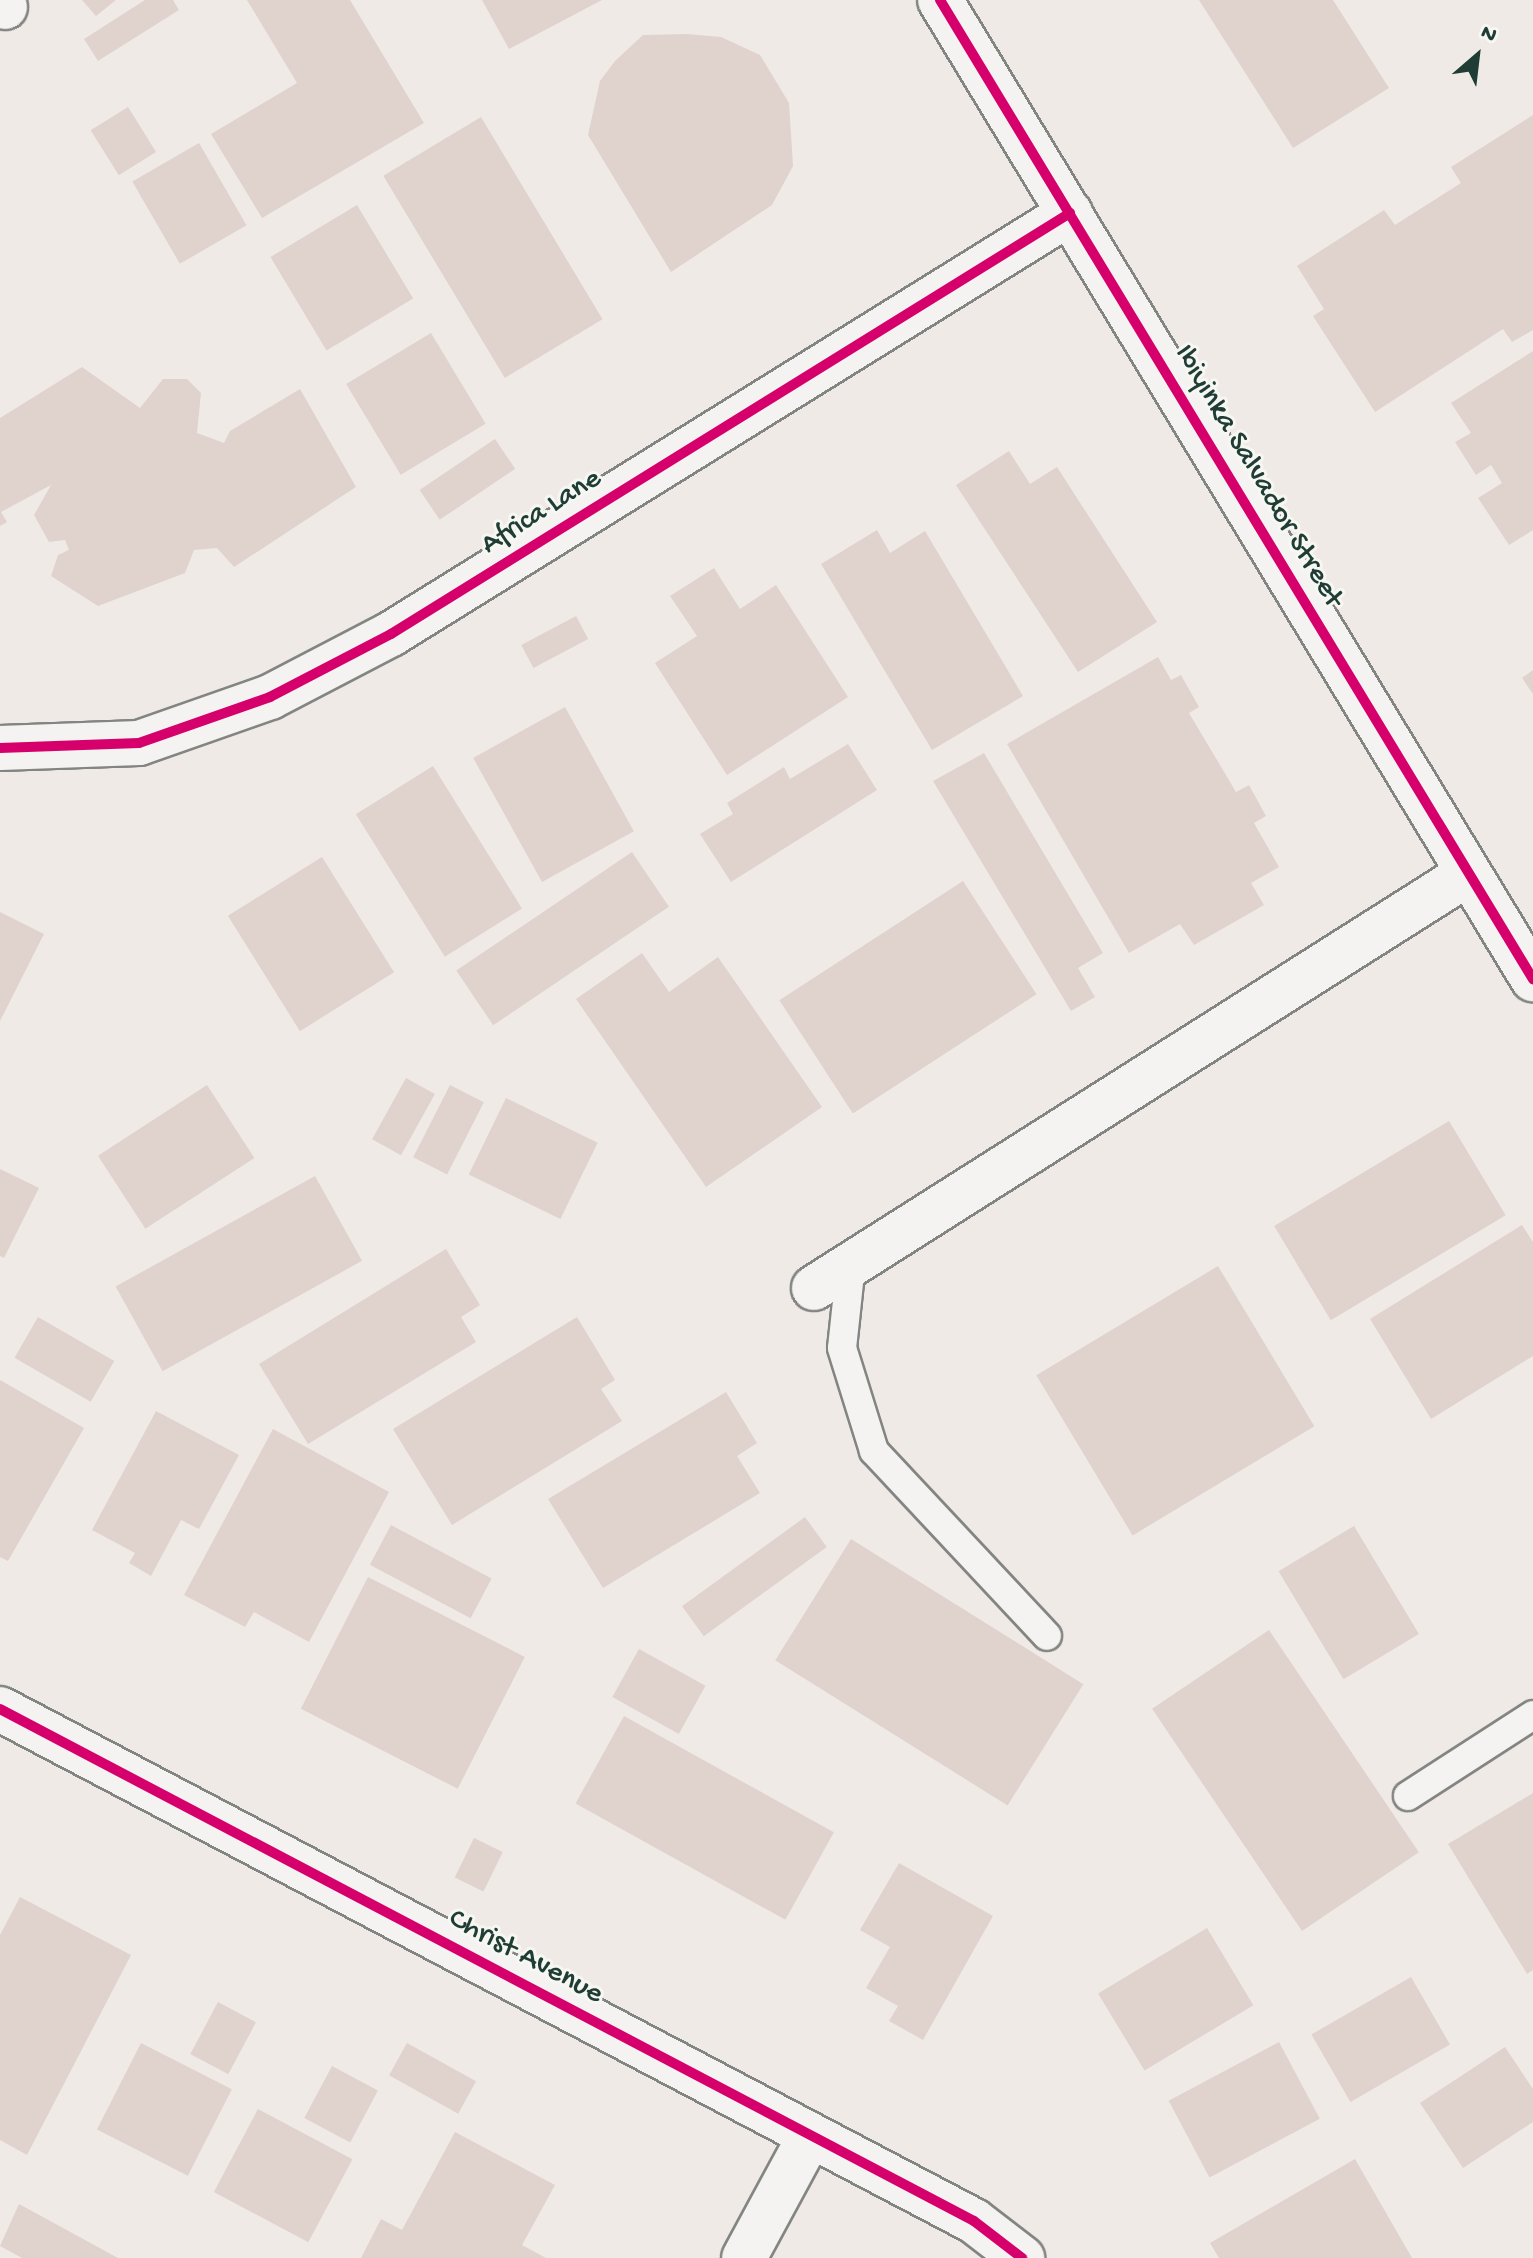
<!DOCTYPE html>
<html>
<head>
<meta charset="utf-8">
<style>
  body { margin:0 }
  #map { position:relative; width:1533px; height:2258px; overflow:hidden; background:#f0eae6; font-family:"Gochi Hand",sans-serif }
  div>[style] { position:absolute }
  .building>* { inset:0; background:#e0d2cd; transform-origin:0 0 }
  .roads { filter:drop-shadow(2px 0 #838582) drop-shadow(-2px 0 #838582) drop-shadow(0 2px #838582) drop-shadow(0 -2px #838582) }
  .service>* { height:28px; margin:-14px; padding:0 14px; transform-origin:14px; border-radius:14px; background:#f4f3f1 }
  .minor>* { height:44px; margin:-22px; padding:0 22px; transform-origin:22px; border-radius:22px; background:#f4f3f1 }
  .cycleway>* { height:10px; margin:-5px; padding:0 5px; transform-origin:5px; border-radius:5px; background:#d6006c }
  span { translate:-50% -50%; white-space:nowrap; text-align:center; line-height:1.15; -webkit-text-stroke:6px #f6f6f2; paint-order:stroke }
  .street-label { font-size:30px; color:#1f3d34 }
  .north { position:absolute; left:1437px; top:16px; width:80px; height:80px; -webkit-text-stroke:6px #f6f6f2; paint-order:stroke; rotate:28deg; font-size:22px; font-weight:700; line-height:32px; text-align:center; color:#1f3d34 }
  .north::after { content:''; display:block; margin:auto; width:28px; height:36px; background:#1f3d34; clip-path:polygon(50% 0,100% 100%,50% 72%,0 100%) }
</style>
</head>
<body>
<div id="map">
  <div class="building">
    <i style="clip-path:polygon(82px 0,116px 0,96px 16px)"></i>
    <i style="clip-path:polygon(145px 0,173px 0,179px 10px,98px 61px,84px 39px)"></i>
    <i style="clip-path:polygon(247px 0,350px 0,424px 123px,262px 218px,211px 134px,297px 83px)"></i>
    <i style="clip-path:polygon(482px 0,602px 0,509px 49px)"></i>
    <i style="clip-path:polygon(1199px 0,1333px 0,1389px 88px,1293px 148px)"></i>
    <i style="clip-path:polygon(687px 34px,721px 37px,760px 55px,789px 103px,793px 166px,772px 205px,671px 272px,588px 135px,600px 81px,615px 61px,643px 35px)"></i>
    <i style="left:128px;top:107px;width:53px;height:44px;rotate:58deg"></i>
    <i style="clip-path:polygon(1533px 115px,1533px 330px,1512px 342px,1503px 329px,1375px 412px,1313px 316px,1324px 309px,1297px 266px,1384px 210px,1395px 225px,1461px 183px,1451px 167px)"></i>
    <i style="left:481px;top:117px;width:236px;height:114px;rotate:59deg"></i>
    <i style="left:199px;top:143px;width:95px;height:77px;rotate:60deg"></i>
    <i style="left:357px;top:205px;width:109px;height:101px;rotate:59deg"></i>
    <i style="left:431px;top:333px;width:106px;height:99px;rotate:59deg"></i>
    <i style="clip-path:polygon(1533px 351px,1533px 530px,1509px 545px,1478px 498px,1502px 483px,1491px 465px,1476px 475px,1455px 442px,1471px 433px,1451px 403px)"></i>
    <i style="clip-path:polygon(82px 367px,140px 408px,163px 379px,187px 379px,201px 393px,197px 433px,224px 443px,230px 431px,300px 389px,356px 487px,234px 567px,217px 548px,194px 550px,185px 573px,98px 606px,51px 576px,58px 555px,69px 550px,65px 540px,49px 542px,34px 515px,51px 485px,1px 512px,7px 522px,0 526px,0 418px)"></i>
    <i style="left:495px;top:439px;width:36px;height:91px;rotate:56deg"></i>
    <i style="clip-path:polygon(1009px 451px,1030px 484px,1057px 467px,1157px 622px,1078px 672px,956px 485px)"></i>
    <i style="clip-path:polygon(877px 530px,890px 553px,925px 531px,1023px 696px,932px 750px,821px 564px)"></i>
    <i style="clip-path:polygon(714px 568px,740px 609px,776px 585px,848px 697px,727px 775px,655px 663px,697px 636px,670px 596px)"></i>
    <i style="left:576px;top:616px;width:26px;height:62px;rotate:62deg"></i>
    <i style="clip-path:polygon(1158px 657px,1171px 680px,1181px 675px,1199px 707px,1189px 713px,1236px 792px,1249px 785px,1266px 816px,1254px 823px,1279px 867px,1251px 883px,1264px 905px,1194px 945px,1180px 924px,1129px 953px,1007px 744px)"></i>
    <i style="clip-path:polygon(1533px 670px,1533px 694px,1522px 678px)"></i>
    <i style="left:565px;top:707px;width:142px;height:105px;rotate:61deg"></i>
    <i style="clip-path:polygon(848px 744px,877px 790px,731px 882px,700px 834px,733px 814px,727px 803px,784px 767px,790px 779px)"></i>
    <i style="clip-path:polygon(984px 753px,1103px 953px,1078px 968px,1095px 997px,1071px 1011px,933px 781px)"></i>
    <i style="left:433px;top:766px;width:168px;height:91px;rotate:58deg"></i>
    <i style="left:632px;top:852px;width:66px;height:212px;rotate:56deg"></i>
    <i style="left:322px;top:857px;width:136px;height:111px;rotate:58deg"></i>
    <i style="left:963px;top:881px;width:135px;height:219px;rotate:57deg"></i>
    <i style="clip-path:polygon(0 912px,44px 934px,0 1021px)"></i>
    <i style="clip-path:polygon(642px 953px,669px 992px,718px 957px,822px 1107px,706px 1187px,576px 999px)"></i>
    <i style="left:406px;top:1078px;width:33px;height:70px;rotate:29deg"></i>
    <i style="left:207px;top:1085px;width:87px;height:130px;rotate:57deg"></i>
    <i style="left:450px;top:1085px;width:38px;height:81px;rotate:27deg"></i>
    <i style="left:506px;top:1098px;width:102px;height:85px;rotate:26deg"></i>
    <i style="left:1449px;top:1121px;width:110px;height:204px;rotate:59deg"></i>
    <i style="clip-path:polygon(0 1169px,39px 1188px,4px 1258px,0 1256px)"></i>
    <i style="left:315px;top:1176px;width:97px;height:228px;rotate:61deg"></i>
    <i style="clip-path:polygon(1522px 1225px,1533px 1242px,1533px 1356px,1431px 1419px,1370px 1319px)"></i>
    <i style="clip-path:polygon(446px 1249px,480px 1305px,461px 1317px,476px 1342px,308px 1444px,259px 1364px)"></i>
    <i style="left:1218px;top:1266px;width:187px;height:212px;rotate:59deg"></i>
    <i style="left:38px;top:1317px;width:88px;height:47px;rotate:30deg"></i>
    <i style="clip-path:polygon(577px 1317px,615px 1380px,601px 1389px,622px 1421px,452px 1525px,393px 1429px)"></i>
    <i style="clip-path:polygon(0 1380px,84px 1428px,8px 1561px,0 1557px)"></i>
    <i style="clip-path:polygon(726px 1392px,757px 1443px,737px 1456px,760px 1493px,603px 1588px,548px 1499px)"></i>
    <i style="clip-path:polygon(156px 1411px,239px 1455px,199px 1529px,181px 1520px,151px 1576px,129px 1563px,135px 1553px,92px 1530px)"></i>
    <i style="clip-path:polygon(273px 1429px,389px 1492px,309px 1642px,254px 1612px,245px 1627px,184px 1595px)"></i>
    <i style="left:805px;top:1517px;width:37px;height:152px;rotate:54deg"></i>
    <i style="left:391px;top:1525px;width:114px;height:45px;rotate:28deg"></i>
    <i style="left:1354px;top:1526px;width:126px;height:88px;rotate:59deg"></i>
    <i style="left:851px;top:1539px;width:274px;height:143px;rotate:32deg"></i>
    <i style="left:368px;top:1577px;width:176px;height:148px;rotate:27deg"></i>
    <i style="left:1269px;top:1630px;width:268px;height:141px;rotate:56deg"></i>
    <i style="left:639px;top:1649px;width:76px;height:55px;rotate:29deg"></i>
    <i style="left:624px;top:1716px;width:240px;height:100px;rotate:29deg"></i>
    <i style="clip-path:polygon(1533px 1793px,1533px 1970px,1527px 1974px,1448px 1844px)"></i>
    <i style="left:474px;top:1838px;width:32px;height:44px;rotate:26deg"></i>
    <i style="clip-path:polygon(899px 1863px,993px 1916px,923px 2040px,889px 2021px,898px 2006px,866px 1988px,890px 1947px,860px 1930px)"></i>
    <i style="clip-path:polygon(20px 1897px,131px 1955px,27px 2155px,0 2140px,0 1935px)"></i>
    <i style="left:1207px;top:1928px;width:90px;height:127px;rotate:59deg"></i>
    <i style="left:1411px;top:1977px;width:78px;height:115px;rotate:60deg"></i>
    <i style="left:218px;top:2002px;width:43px;height:59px;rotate:28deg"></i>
    <i style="left:1279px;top:2042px;width:87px;height:125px;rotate:62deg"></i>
    <i style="left:141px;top:2043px;width:102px;height:97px;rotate:27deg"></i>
    <i style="left:407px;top:2043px;width:79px;height:37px;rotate:29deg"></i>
    <i style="clip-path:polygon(1505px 2047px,1533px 2089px,1533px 2122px,1463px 2168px,1420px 2103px)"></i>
    <i style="left:332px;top:2066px;width:52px;height:59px;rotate:28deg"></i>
    <i style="left:258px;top:2109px;width:107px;height:94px;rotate:28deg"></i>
    <i style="clip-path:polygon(455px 2132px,555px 2185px,522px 2245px,546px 2258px,361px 2258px,381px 2219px,402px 2230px)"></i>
    <i style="clip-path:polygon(1355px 2159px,1412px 2258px,1219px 2258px,1210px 2243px)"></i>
    <i style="clip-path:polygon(19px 2204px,118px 2258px,22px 2258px,0 2246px)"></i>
  </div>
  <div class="roads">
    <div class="service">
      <i style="left:851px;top:1264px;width:84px;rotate:96.1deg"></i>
      <i style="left:842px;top:1348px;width:108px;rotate:72.7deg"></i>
      <i style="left:874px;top:1451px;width:253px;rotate:46.9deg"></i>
      <i style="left:1408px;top:1796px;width:149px;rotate:-32.9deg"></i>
    </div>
    <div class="minor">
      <i style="left:1px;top:0;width:8px;rotate:60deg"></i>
      <i style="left:940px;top:0;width:1145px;rotate:58.8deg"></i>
      <i style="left:0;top:748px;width:139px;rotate:-2.1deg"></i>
      <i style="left:139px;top:743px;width:139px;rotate:-19.3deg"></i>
      <i style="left:270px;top:697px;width:136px;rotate:-27.5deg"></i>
      <i style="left:391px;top:634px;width:799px;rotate:-31.8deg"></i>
      <i style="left:814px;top:1288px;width:775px;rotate:-32.36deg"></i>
      <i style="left:0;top:1709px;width:1100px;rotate:27.73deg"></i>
      <i style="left:974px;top:2221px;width:61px;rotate:37.6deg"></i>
      <i style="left:744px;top:2258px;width:139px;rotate:-61.6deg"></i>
    </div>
  </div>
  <div class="cycleway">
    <i style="left:940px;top:0;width:1145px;rotate:58.8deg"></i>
    <i style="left:0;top:748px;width:139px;rotate:-2.1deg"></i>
    <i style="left:139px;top:743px;width:139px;rotate:-19.3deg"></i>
    <i style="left:270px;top:697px;width:136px;rotate:-27.5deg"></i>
    <i style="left:391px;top:634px;width:799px;rotate:-31.8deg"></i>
    <i style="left:0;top:1709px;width:1100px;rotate:27.73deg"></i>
    <i style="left:974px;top:2221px;width:61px;rotate:37.6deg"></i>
  </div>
  <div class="street-label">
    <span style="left:1257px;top:477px;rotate:59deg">Ibiyinka Salvador Street</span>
    <span style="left:542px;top:513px;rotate:-32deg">Africa Lane</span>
    <span style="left:525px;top:1958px;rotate:28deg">Christ Avenue</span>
  </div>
  <div class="north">N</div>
</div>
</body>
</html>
